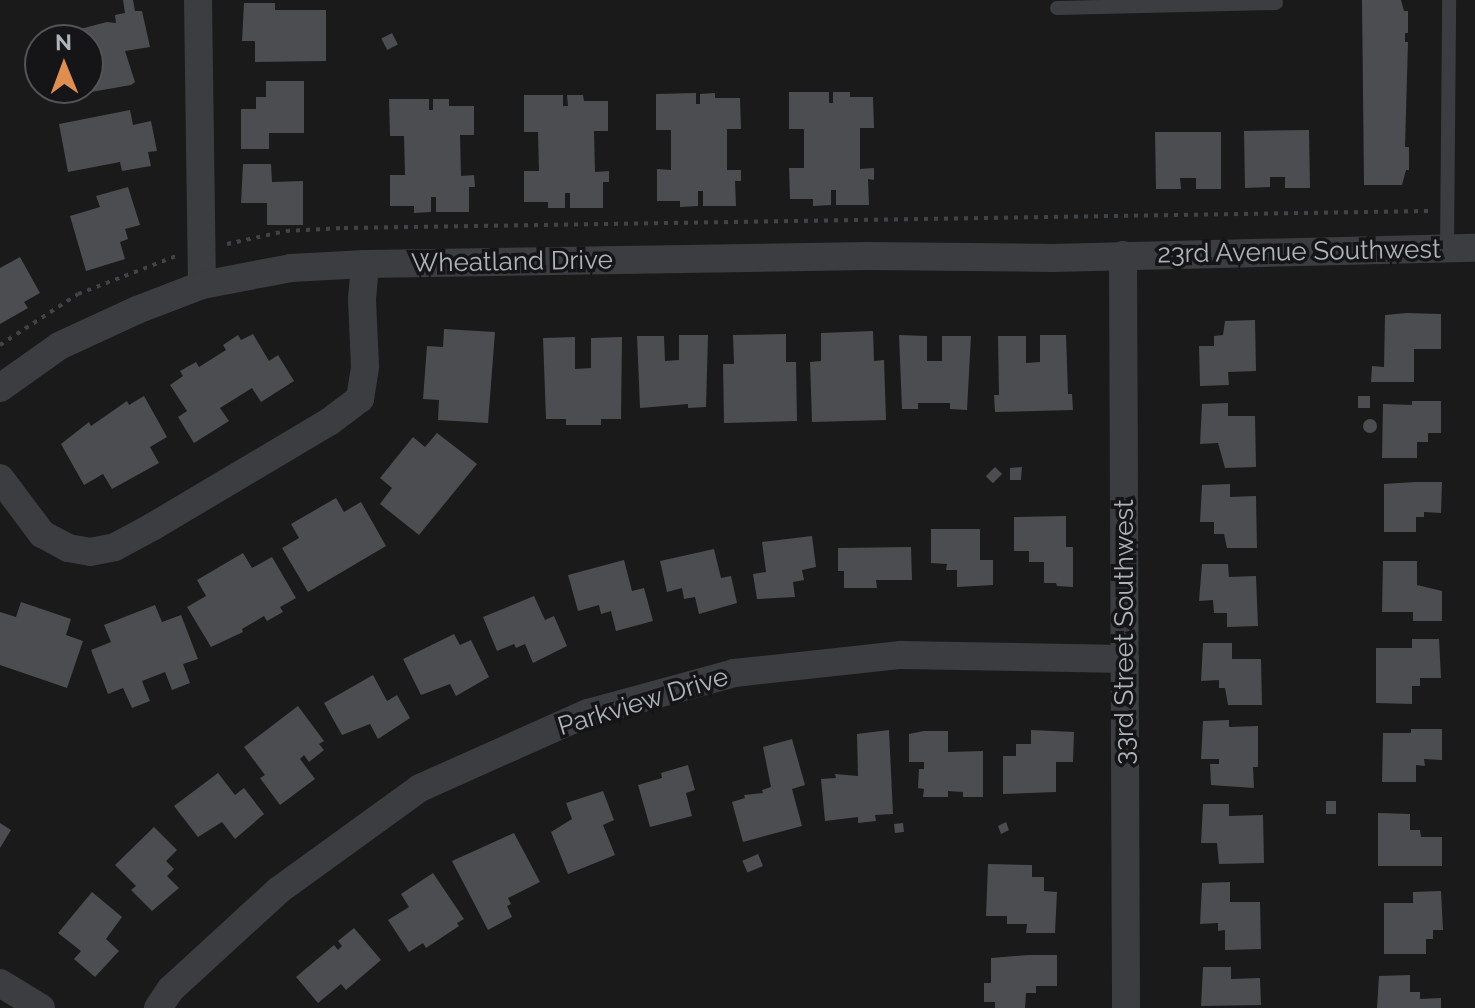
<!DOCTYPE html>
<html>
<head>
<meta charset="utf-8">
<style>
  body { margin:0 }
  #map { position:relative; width:1475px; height:1008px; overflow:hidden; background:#1a1a1b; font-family:Raleway,sans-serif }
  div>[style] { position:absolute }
  .building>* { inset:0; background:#4c4d50; transform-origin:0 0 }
  .round { border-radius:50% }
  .path>* { height:4px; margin-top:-2px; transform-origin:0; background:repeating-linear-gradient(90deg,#414447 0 4px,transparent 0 10px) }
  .service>* { height:14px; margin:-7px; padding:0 7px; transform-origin:7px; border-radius:7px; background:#3b3d40 }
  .minor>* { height:28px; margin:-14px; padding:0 14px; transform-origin:14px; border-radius:14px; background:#3b3d40 }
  span { translate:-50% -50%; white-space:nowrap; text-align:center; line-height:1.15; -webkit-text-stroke:7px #151517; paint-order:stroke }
  .street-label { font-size:26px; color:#aeb4b9 }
  .north { position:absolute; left:24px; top:24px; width:80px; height:80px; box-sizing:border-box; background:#151517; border:2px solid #525558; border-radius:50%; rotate:359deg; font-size:22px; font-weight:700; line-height:32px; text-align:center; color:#aeb4b9 }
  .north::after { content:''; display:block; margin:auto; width:28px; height:36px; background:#dd8e50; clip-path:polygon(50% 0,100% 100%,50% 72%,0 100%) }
</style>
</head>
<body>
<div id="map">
  <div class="building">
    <i style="clip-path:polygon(123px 0,133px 0,135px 11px,142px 11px,150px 47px,125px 51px,135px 82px,131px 85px,91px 92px,88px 40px,82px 40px,80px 29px,107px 22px,116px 23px,115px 15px,125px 13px)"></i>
    <i style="clip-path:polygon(1362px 0,1401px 0,1404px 11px,1408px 11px,1408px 33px,1405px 33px,1405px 42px,1408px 42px,1405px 147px,1409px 147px,1409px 170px,1406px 170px,1402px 185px,1364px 185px)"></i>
    <i style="clip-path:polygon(244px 3px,275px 3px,275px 10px,326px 10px,326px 61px,255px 62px,255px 41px,242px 41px)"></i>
    <i style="left:392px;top:33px;width:13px;height:12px;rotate:63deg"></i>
    <i style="clip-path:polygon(266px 81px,304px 81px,304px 133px,269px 133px,269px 149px,241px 149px,241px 109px,256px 109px,256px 97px,266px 97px)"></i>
    <i style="clip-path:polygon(789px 92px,829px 92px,829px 103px,833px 103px,833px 92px,850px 92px,850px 97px,873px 97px,874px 128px,860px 128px,860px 169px,874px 168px,874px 180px,868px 179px,869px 205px,836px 205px,836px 190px,831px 190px,831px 205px,813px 206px,813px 199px,790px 199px,789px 168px,804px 168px,804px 129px,789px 129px)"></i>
    <i style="clip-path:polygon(696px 93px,696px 104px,700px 104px,700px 94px,715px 93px,715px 98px,740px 98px,741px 129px,727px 129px,727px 170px,741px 170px,741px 181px,735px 181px,736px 206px,703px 206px,703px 191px,698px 191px,698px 206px,680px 207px,680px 201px,657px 201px,657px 169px,671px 170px,671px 130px,656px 130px,656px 94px)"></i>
    <i style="clip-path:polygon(524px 95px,563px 95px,563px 106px,568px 106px,567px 95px,583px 95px,584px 101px,608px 101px,608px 131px,594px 131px,595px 172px,609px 171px,609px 182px,603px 182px,603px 208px,570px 208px,570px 193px,565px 193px,565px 208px,548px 208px,548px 202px,524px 202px,524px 171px,539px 171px,538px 132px,524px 132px)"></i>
    <i style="clip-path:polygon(389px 99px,429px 99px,429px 110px,433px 110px,433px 99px,449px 99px,449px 106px,474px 106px,474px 135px,460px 135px,461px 176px,474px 175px,475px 187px,469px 187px,469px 212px,436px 212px,436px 197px,431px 197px,431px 212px,414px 213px,414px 206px,390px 206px,390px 175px,405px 175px,404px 136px,390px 136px)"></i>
    <i style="clip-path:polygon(130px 110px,133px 125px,151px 121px,157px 151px,148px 152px,151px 166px,122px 171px,120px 162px,68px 172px,59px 124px)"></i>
    <i style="clip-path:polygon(1309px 130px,1310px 188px,1285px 188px,1285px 177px,1270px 177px,1270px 187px,1245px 188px,1244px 131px)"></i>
    <i style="clip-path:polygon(1155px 132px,1221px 132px,1221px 189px,1196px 189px,1196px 178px,1180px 178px,1181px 189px,1156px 189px)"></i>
    <i style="clip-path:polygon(243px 164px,271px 164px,272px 182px,303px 181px,303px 225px,267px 225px,267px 203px,241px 203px)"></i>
    <i style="clip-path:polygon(128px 187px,140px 225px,125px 229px,128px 239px,120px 242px,125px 259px,86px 271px,70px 216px,100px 207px,96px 196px)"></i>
    <i style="clip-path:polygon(20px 257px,40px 293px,24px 302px,28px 308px,0 324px,0 268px)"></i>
    <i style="clip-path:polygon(1407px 313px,1441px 314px,1441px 349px,1414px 349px,1414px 382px,1371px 382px,1372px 366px,1384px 367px,1385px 315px)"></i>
    <i style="clip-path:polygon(1255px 320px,1256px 371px,1228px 372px,1229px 385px,1200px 386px,1199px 346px,1214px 346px,1214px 336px,1223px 335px,1225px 321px)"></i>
    <i style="clip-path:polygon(444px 329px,495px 332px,488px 423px,438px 420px,439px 400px,423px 399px,427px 346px,443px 347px)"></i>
    <i style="clip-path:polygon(873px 331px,874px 361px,884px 360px,886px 420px,812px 422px,810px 362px,821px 361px,821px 333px)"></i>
    <i style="clip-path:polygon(253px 334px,269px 361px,278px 355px,294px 381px,261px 402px,252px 388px,220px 408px,229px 421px,194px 443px,178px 417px,187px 411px,170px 385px,183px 376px,180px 371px,196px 362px,199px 367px,226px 350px,223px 345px,238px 335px,241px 340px)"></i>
    <i style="clip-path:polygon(786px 334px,786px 362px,796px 362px,797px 421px,724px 423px,723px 364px,734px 364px,733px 335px)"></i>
    <i style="clip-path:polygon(679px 335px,708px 335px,706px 407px,688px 408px,688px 404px,640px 408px,637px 336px,664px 336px,665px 361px,679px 360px)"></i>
    <i style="clip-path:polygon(899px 335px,927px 336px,927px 361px,942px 361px,942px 336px,971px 336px,967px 410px,950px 409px,950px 403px,918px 403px,918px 409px,902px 409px)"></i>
    <i style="clip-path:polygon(1040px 335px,1066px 335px,1068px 394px,1072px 394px,1073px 410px,995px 412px,994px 395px,999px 395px,998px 336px,1026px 336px,1026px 363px,1040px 362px)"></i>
    <i style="clip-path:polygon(575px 337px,575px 369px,591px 368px,591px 338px,622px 337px,621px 419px,601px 419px,601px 425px,566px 425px,566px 419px,546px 419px,543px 338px)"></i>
    <i style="clip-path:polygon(144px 396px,167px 437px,150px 447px,159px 463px,112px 489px,103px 474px,84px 485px,61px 444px,89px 422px,91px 426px,127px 401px,129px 405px)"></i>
    <i style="left:1358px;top:396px;width:12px;height:12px"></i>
    <i style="clip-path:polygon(1412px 401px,1441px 401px,1441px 433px,1428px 433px,1428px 442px,1417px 442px,1417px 458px,1382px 458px,1383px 404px,1412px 405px)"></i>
    <i style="clip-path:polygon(1228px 403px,1228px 416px,1255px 416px,1256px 467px,1225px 468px,1218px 443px,1200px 444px,1202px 404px)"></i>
    <i class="round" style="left:1363px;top:419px;width:14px;height:14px"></i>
    <i style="clip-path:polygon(437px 433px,477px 464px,419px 535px,380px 504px,392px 488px,380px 478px,413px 437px,425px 447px)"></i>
    <i style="left:995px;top:467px;width:10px;height:13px;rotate:45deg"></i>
    <i style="clip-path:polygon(1022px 467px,1021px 480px,1010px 480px,1010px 468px)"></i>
    <i style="clip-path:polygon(1415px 482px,1442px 482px,1441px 513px,1424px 512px,1424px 517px,1416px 517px,1416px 532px,1384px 532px,1384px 484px)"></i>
    <i style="clip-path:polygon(1230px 484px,1230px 497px,1256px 496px,1257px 548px,1227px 548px,1224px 534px,1214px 534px,1214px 522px,1200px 522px,1202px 485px)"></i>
    <i style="clip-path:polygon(336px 498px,344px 512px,361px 502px,386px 546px,308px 592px,282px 548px,299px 538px,291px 524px)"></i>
    <i style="clip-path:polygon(1066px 516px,1066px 547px,1073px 547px,1073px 587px,1057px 586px,1056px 583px,1044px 583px,1044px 562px,1029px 562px,1029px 551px,1014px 551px,1014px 517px)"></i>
    <i style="clip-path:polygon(931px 529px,980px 529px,980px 560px,993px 560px,993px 585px,957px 587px,957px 570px,946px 570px,947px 564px,931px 563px)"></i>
    <i style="clip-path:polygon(812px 536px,816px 567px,802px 570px,804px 580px,793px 582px,795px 597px,757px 599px,753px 574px,766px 572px,762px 542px)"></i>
    <i style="clip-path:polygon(911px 547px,912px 580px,876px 580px,877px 588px,844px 588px,844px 571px,838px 571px,838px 548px)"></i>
    <i style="clip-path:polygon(714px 549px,721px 578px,731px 576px,737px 603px,699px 614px,695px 597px,684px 599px,682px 588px,667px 592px,660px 561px)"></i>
    <i style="clip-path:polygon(243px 553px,252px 568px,272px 557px,296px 598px,280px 607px,283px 612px,267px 621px,264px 616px,242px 629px,243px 632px,211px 647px,187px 607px,206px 596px,197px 580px)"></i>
    <i style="clip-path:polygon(624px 560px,632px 591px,644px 588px,653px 621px,616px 631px,611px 611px,601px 614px,599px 605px,578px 611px,568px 575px)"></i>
    <i style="clip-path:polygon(1383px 561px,1417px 561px,1417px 585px,1442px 591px,1442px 621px,1413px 621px,1413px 612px,1382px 612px)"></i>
    <i style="clip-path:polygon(1202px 564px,1228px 564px,1229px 577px,1256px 576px,1258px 626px,1227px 627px,1227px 613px,1214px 613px,1213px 600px,1199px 601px)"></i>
    <i style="clip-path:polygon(534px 596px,545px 620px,554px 616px,567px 646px,533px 663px,525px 644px,516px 648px,514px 644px,497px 651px,483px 617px)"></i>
    <i style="clip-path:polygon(21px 602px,71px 619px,66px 635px,83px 641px,67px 688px,0 665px,0 612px,16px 617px)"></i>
    <i style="clip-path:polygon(155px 605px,162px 622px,181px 615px,198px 659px,183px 664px,190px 683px,172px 690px,165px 672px,142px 681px,150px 701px,132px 708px,123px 688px,108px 694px,91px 650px,111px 642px,104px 625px)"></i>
    <i style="clip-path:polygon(454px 634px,460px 645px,471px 640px,489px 677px,456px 696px,450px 684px,421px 695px,403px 659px)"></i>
    <i style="clip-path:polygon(1412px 639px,1439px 639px,1441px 678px,1420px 678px,1420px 686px,1412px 686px,1412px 704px,1376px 703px,1376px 648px,1412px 648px)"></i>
    <i style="clip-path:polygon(1203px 643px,1232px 643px,1232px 659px,1261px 659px,1262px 705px,1228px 705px,1225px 688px,1219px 688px,1219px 680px,1201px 681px)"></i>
    <i style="clip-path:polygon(373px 675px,387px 701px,397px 695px,410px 718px,378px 739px,370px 724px,342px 735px,324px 703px)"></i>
    <i style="clip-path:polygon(298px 706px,324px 741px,319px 744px,324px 750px,309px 762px,304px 755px,300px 759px,315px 779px,280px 805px,260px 778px,265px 775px,244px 747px)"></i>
    <i style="clip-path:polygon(1229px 720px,1229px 727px,1258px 726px,1258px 767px,1253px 767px,1254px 788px,1211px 785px,1210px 764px,1219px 764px,1219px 759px,1201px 759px,1203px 721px)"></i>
    <i style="clip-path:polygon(1411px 729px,1442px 729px,1442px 760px,1424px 759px,1425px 766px,1416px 765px,1416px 782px,1382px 782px,1383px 733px,1411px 733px)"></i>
    <i style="clip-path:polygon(889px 730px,893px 814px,875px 815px,876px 821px,858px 823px,858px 817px,825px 821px,821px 779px,836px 778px,835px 774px,858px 776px,857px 734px)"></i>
    <i style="clip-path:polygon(1031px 730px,1074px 732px,1073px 762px,1056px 762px,1056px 792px,1003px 794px,1003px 756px,1016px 756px,1016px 744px,1031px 744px)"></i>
    <i style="clip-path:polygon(924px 731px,948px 731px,948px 752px,983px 751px,983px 797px,963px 797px,963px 792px,948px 791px,948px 797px,923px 797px,924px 789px,918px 788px,919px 769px,924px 769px,924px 762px,909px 762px,909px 734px)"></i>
    <i style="clip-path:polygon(792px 739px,805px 785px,792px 789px,802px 826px,743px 842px,732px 802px,745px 798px,744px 795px,763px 793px,762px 790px,771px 787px,763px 747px)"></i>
    <i style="clip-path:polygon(688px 765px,695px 790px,686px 793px,692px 816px,650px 827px,638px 785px,662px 778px,661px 773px)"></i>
    <i style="clip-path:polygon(218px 773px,235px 795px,244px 788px,264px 814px,235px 839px,222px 822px,198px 837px,174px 806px)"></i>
    <i style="clip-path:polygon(603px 791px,614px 820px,603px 825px,615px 855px,568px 874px,551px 832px,572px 819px,566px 803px)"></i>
    <i style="left:1326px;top:801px;width:10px;height:13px"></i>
    <i style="clip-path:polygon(1203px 804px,1229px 804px,1229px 816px,1263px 815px,1264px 863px,1219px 864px,1217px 843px,1201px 843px)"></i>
    <i style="clip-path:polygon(1378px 813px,1410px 814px,1410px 830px,1420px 830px,1421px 837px,1442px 837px,1442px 866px,1378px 866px)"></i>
    <i style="clip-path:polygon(1006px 822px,1009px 830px,1001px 834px,998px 826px)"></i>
    <i style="clip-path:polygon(0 823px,11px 830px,0 848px)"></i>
    <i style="left:903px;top:823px;width:9px;height:9px;rotate:84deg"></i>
    <i style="clip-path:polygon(154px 827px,177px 850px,166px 861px,174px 869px,167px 876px,179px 888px,152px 911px,131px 890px,136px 886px,115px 865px)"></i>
    <i style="clip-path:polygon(514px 833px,540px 882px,508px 898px,511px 904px,507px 906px,512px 917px,488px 930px,452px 861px)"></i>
    <i style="left:758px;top:854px;width:13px;height:17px;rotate:67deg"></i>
    <i style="clip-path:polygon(988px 864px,1032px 865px,1032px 877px,1044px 877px,1044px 891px,1057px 892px,1055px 933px,1026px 933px,1027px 924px,1007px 924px,1007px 916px,986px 916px)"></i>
    <i style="clip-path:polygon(433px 873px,464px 919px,457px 923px,459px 926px,426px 948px,423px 943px,409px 952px,388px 920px,409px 907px,401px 894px)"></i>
    <i style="clip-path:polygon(1230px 882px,1230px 902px,1260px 902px,1261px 949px,1225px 950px,1225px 930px,1218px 931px,1218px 923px,1200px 924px,1202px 883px)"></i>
    <i style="clip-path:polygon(1441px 891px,1443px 930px,1433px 930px,1433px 939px,1426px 939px,1426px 954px,1384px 954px,1384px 903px,1413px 903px,1413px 892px)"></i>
    <i style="clip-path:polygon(92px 892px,122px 917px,106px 939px,119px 951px,95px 977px,74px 959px,81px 951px,58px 933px)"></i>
    <i style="clip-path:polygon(354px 928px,381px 960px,346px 990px,341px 984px,318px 1003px,296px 977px,334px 945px,338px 950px,342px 946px,338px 941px)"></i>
    <i style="clip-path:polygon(1029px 955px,1057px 955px,1057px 986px,1036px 986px,1036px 993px,1026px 993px,1025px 1008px,995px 1008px,995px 1002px,984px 1002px,984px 983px,991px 983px,991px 958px)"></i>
    <i style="clip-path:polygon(1203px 967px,1231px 967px,1231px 979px,1260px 978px,1261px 1005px,1201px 1006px)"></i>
    <i style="clip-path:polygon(1410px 975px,1410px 992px,1420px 992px,1420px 999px,1441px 998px,1441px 1008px,1377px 1008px,1379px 976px)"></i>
  </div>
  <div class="path">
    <i style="left:227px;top:244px;width:60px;rotate:-12.4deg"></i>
    <i style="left:286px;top:231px;width:58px;rotate:-3deg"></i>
    <i style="left:344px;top:228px;width:1085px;rotate:-0.9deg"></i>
    <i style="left:0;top:345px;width:93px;rotate:-33.2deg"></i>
    <i style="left:78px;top:294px;width:105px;rotate:-21.2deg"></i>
  </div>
  <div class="service">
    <i style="left:1057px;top:8px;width:219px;rotate:-1.3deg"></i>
    <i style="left:1447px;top:248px;width:248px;rotate:-89.5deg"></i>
  </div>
  <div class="minor">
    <i style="left:198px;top:0;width:285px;rotate:89.2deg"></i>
    <i style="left:1123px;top:255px;width:753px;rotate:89.77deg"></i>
    <i style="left:0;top:388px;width:72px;rotate:-35.4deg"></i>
    <i style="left:59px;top:346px;width:86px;rotate:-24.8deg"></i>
    <i style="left:137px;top:310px;width:70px;rotate:-21deg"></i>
    <i style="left:202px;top:285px;width:91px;rotate:-10.8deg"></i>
    <i style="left:291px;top:268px;width:74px;rotate:-3.1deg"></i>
    <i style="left:365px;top:264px;width:504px;rotate:-0.91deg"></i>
    <i style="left:869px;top:256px;width:183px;rotate:0.6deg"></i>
    <i style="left:1052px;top:258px;width:423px;rotate:-1.4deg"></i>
    <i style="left:0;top:478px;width:70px;rotate:53.1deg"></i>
    <i style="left:42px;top:534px;width:30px;rotate:28deg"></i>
    <i style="left:68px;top:548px;width:22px;rotate:10deg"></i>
    <i style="left:90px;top:552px;width:25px;rotate:-11deg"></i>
    <i style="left:115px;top:547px;width:42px;rotate:-28.4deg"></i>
    <i style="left:152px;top:527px;width:206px;rotate:-30.7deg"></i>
    <i style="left:329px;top:422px;width:39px;rotate:-37deg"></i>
    <i style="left:360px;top:399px;width:33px;rotate:-81deg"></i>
    <i style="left:365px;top:366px;width:67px;rotate:-92.6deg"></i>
    <i style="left:362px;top:299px;width:35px;rotate:-85deg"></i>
    <i style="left:0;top:983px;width:48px;rotate:31.4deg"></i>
    <i style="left:158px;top:1008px;width:23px;rotate:-56deg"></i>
    <i style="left:171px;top:989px;width:147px;rotate:-42.5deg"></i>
    <i style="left:279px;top:890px;width:174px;rotate:-35.9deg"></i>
    <i style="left:420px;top:788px;width:184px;rotate:-24.1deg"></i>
    <i style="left:588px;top:713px;width:151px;rotate:-15.3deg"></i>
    <i style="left:734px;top:673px;width:168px;rotate:-6.2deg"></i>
    <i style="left:901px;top:655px;width:224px;rotate:1deg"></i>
  </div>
  <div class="street-label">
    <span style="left:1299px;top:252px;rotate:-1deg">23rd Avenue Southwest</span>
    <span style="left:512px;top:262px;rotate:-1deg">Wheatland Drive</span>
    <span style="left:1125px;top:632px;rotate:-90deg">33rd Street Southwest</span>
    <span style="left:643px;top:702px;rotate:-17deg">Parkview Drive</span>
  </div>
  <div class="north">N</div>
</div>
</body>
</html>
